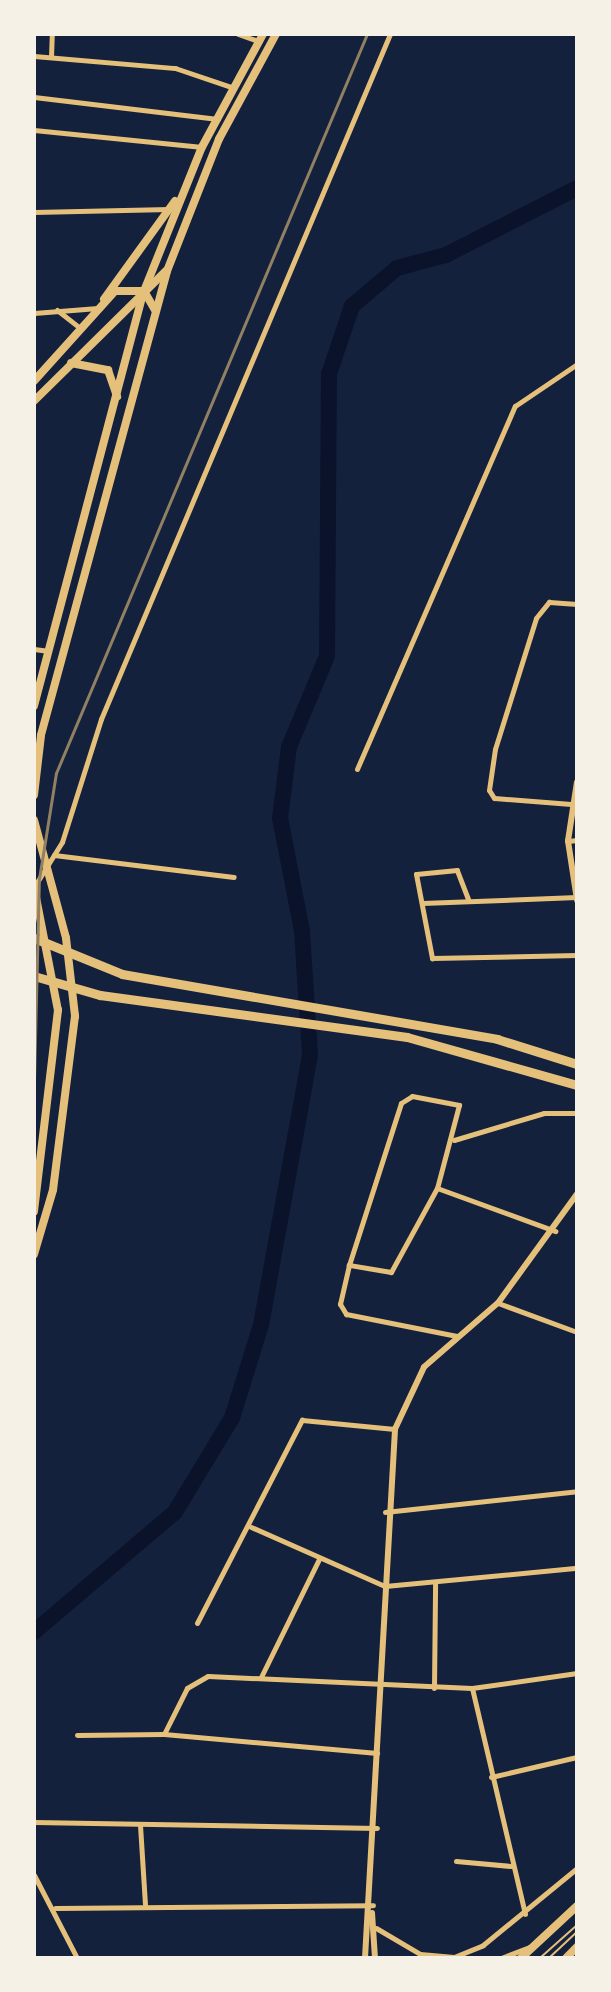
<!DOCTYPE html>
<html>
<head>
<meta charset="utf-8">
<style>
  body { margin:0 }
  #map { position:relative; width:611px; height:1992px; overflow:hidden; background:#14213d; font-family:"Alegreya Sans",sans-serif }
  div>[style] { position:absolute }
  .river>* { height:16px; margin:-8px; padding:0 8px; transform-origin:8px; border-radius:8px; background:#0b132b }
  .service>* { height:2px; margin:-1px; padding:0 1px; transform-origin:1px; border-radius:1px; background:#e5c07b }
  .minor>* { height:5px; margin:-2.5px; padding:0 2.5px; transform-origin:2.5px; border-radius:2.5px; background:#e5c07b }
  .tertiary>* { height:6px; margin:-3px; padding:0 3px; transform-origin:3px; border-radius:3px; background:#e5c07b }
  .primary>* { height:8px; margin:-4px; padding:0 4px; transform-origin:4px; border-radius:4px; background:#e5c07b }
  .trunk>* { height:8px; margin:-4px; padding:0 4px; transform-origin:4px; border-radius:4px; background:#e5c07b }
  .motorway>* { height:9px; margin:-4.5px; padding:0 4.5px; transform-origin:4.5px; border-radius:4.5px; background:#e5c07b }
  .rail>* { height:3px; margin:-1.5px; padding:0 1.5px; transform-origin:1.5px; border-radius:1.5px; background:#918062 }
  span { translate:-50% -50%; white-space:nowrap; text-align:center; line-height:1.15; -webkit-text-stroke:6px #f6f1e7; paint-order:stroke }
  .frame { position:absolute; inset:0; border:36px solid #f6f1e7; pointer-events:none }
</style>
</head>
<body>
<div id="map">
  <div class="river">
    <i style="left:34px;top:1632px;width:185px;rotate:-40.4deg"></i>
    <i style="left:175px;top:1512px;width:110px;rotate:-58.8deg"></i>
    <i style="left:232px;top:1418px;width:97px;rotate:-72.7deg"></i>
    <i style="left:261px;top:1325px;width:274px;rotate:-79.7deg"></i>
    <i style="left:310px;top:1055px;width:124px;rotate:-93.7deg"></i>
    <i style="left:302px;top:931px;width:115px;rotate:-101deg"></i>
    <i style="left:280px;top:818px;width:72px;rotate:-82.8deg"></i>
    <i style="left:289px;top:747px;width:99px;rotate:-67.3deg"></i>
    <i style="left:327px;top:656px;width:282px;rotate:-89.6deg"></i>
    <i style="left:329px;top:374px;width:72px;rotate:-71.3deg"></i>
    <i style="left:352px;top:306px;width:59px;rotate:-40.2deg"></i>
    <i style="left:397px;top:268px;width:51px;rotate:-14.9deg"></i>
    <i style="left:446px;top:255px;width:147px;rotate:-27.1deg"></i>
  </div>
  <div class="service">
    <i style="left:540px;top:1958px;width:50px;rotate:-41.7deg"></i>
    <i style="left:549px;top:1958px;width:38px;rotate:-43deg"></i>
  </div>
  <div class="minor">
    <i style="left:238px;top:34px;width:21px;rotate:19deg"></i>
    <i style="left:34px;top:56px;width:142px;rotate:4.9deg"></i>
    <i style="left:175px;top:68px;width:62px;rotate:18.7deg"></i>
    <i style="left:51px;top:57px;width:23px;rotate:-88deg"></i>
    <i style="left:34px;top:97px;width:185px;rotate:6.8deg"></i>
    <i style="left:34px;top:130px;width:169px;rotate:5.8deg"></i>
    <i style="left:34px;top:212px;width:135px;rotate:-1.3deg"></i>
    <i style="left:57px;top:310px;width:29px;rotate:38deg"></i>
    <i style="left:34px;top:313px;width:64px;rotate:-4.5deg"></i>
    <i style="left:34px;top:649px;width:15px;rotate:8deg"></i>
    <i style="left:357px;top:769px;width:396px;rotate:-66.5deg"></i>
    <i style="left:515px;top:406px;width:75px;rotate:-34.1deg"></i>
    <i style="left:571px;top:804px;width:77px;rotate:-175.5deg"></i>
    <i style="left:494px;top:798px;width:9px;rotate:-122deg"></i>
    <i style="left:489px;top:790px;width:41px;rotate:-81.7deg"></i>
    <i style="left:495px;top:749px;width:137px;rotate:-72.6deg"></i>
    <i style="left:536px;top:618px;width:21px;rotate:-51deg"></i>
    <i style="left:549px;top:602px;width:28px;rotate:4deg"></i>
    <i style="left:568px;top:841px;width:9px;rotate:-6deg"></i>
    <i style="left:54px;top:855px;width:181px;rotate:7deg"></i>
    <i style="left:34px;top:887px;width:53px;rotate:-58.1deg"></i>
    <i style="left:62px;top:842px;width:129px;rotate:-72.4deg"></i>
    <i style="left:101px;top:719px;width:743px;rotate:-67.13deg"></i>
    <i style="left:468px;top:899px;width:31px;rotate:-111deg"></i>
    <i style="left:457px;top:870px;width:41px;rotate:174.4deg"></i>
    <i style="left:416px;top:874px;width:86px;rotate:79.2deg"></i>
    <i style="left:432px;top:958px;width:145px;rotate:-1.2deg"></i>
    <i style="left:422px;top:903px;width:155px;rotate:-2.2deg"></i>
    <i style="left:412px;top:1096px;width:48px;rotate:10.8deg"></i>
    <i style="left:459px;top:1105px;width:86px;rotate:104.8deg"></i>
    <i style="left:437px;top:1188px;width:96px;rotate:118.7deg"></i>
    <i style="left:391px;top:1272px;width:43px;rotate:-170.5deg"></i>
    <i style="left:349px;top:1265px;width:170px;rotate:-72.2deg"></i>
    <i style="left:401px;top:1103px;width:13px;rotate:-32deg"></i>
    <i style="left:454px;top:1140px;width:94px;rotate:-16.7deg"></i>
    <i style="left:544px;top:1113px;width:33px"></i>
    <i style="left:437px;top:1188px;width:126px;rotate:20deg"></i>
    <i style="left:349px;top:1265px;width:40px;rotate:103deg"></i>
    <i style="left:340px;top:1304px;width:12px;rotate:59deg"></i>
    <i style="left:346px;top:1314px;width:113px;rotate:11.2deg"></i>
    <i style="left:498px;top:1303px;width:84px;rotate:20.2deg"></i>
    <i style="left:385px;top:1512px;width:193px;rotate:-6.2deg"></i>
    <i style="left:251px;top:1527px;width:146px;rotate:23.8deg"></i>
    <i style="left:385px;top:1586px;width:193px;rotate:-5.4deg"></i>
    <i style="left:197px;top:1623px;width:229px;rotate:-62.7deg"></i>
    <i style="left:302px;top:1420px;width:93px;rotate:5.5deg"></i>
    <i style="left:261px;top:1677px;width:131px;rotate:-63.8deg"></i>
    <i style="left:434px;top:1688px;width:104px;rotate:-89.4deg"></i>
    <i style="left:472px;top:1688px;width:232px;rotate:76.8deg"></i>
    <i style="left:164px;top:1734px;width:51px;rotate:-63.4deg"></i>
    <i style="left:187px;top:1688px;width:24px;rotate:-30deg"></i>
    <i style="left:208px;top:1676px;width:264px;rotate:2.6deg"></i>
    <i style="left:472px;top:1688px;width:106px;rotate:-8.1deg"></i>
    <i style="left:77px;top:1735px;width:87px;rotate:-0.7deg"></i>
    <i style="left:164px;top:1734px;width:214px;rotate:5.1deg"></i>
    <i style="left:491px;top:1777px;width:88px;rotate:-13.1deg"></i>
    <i style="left:34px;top:1822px;width:343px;rotate:1deg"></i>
    <i style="left:140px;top:1825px;width:79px;rotate:86.4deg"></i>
    <i style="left:456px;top:1861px;width:55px;rotate:5.2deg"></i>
    <i style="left:34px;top:1875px;width:93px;rotate:62.6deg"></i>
    <i style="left:55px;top:1908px;width:318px;rotate:-0.5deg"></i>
    <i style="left:376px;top:1928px;width:51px;rotate:30.6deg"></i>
    <i style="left:420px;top:1954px;width:34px;rotate:5deg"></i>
    <i style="left:454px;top:1957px;width:31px;rotate:-22deg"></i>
    <i style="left:483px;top:1945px;width:122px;rotate:-39.3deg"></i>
    <i style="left:501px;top:1958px;width:36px;rotate:-21deg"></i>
  </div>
  <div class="tertiary">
    <i style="left:577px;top:782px;width:60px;rotate:98.7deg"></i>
    <i style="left:568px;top:841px;width:60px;rotate:81.3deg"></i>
    <i style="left:372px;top:1913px;width:45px;rotate:86.2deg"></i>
    <i style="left:365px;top:1958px;width:530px;rotate:-86.75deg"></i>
    <i style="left:395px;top:1429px;width:68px;rotate:-64.9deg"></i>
    <i style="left:424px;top:1367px;width:98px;rotate:-40.9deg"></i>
    <i style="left:498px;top:1303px;width:135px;rotate:-54.1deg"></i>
  </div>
  <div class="primary">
    <i style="left:104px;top:299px;width:121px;rotate:-54.1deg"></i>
    <i style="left:71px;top:363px;width:38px;rotate:11deg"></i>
    <i style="left:108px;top:370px;width:28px;rotate:71deg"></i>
    <i style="left:34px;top:381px;width:121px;rotate:-48deg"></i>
    <i style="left:115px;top:291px;width:29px"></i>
    <i style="left:144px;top:291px;width:22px;rotate:60deg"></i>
    <i style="left:34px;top:401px;width:185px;rotate:-44.6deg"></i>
    <i style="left:34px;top:706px;width:429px;rotate:-75.2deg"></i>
    <i style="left:144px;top:291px;width:155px;rotate:-68.1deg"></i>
    <i style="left:202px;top:147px;width:128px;rotate:-61.6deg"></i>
    <i style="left:34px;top:795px;width:60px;rotate:-83.3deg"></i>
    <i style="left:41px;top:735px;width:481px;rotate:-74.8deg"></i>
    <i style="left:167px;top:271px;width:142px;rotate:-68.5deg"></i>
    <i style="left:219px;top:139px;width:119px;rotate:-61.5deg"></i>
    <i style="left:34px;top:820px;width:122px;rotate:74.8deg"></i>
    <i style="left:66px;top:938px;width:79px;rotate:83.4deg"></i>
    <i style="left:75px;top:1016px;width:175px;rotate:97.2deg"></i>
    <i style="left:53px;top:1190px;width:67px;rotate:106.5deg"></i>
    <i style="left:34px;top:887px;width:125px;rotate:79deg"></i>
    <i style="left:58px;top:1010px;width:203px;rotate:96.8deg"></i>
  </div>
  <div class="trunk">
    <i style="left:521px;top:1958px;width:76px;rotate:-42.9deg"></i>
    <i style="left:566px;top:1958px;width:16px;rotate:-45deg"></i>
  </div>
  <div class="motorway">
    <i style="left:34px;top:938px;width:95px;rotate:22.2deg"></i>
    <i style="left:122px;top:974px;width:381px;rotate:9.8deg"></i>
    <i style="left:497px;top:1039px;width:84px;rotate:17.4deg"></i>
    <i style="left:34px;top:976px;width:69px;rotate:16.1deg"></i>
    <i style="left:100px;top:995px;width:310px;rotate:7.8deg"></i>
    <i style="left:407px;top:1037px;width:177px;rotate:15.8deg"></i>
  </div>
  <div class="rail">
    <i style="left:34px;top:1080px;width:201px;rotate:-88.6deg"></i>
    <i style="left:39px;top:879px;width:107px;rotate:-80.9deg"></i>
    <i style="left:56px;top:773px;width:802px;rotate:-67.18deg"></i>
  </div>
  <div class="frame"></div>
</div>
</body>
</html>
